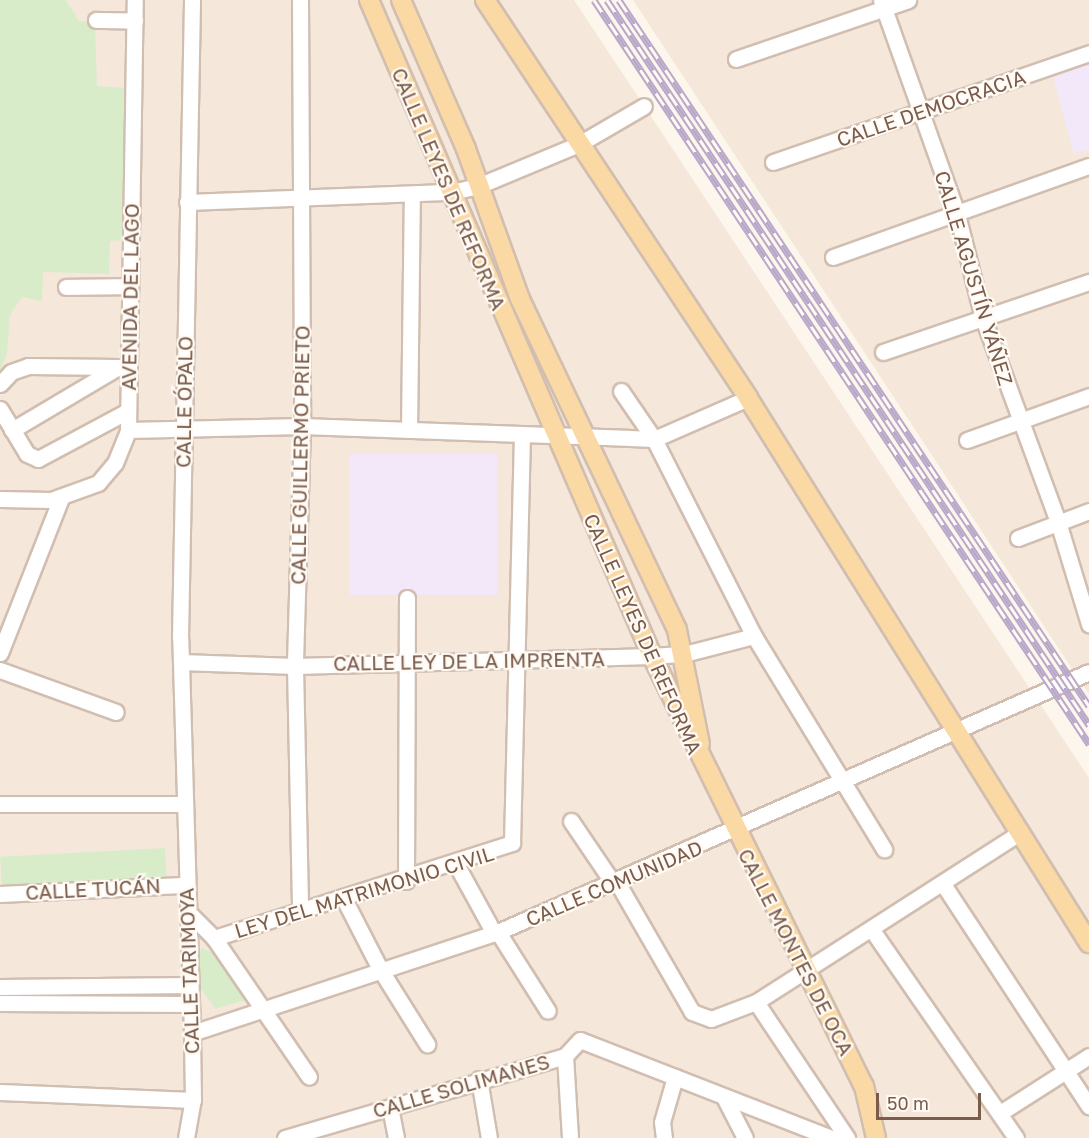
<!DOCTYPE html>
<html>
<head>
<meta charset="utf-8">
<style>
  body { margin:0 }
  #map { position:relative; width:1089px; height:1138px; overflow:hidden; background:#fdf6ec; font-family:"Golos Text",sans-serif }
  div>[style] { position:absolute }
  .residential>* { inset:0; background:#f5e8da }
  .education>* { inset:0; background:#f3e8fa; transform-origin:0 0 }
  .green>* { inset:0; background:#d8ecc9; transform-origin:0 0 }
  .roads { filter:drop-shadow(2px 0 #d1beb0) drop-shadow(-2px 0 #d1beb0) drop-shadow(0 2px #d1beb0) drop-shadow(0 -2px #d1beb0) }
  .minor>* { height:15px; margin:-7.5px; padding:0 7.5px; transform-origin:7.5px; border-radius:7.5px; background:#fff }
  .major>* { height:18px; margin:-9px; padding:0 9px; transform-origin:9px; border-radius:9px; background:#fbd9a5 }
  .rail>* { height:7px; margin-top:-3.5px; transform-origin:0; background:repeating-linear-gradient(90deg,#fffaf3 0 14px,#b9a8c9 0 28px); box-sizing:border-box; border-block:2px solid #b9a8c9 }
  span { translate:-50% -50%; white-space:nowrap; text-align:center; line-height:1.15; -webkit-text-stroke:4.5px #fffaf3; paint-order:stroke }
  .street-label { font-size:20px; color:#7a5c4d }
  .scale { position:absolute; left:876px; top:1093px; width:105px; height:27px; box-sizing:border-box; border:3px solid #7a5c4d; border-top:0; padding-left:8px; font-size:18px; line-height:21px; white-space:nowrap; color:#7a5c4d; -webkit-text-stroke:4px #fffaf3; paint-order:stroke }
</style>
</head>
<body>
<div id="map">
  <div class="residential">
    <i style="clip-path:polygon(0 0,574px 0,1089px 778px,1089px 1138px,0 1138px)"></i>
    <i style="clip-path:polygon(633px 0,1089px 0,1089px 694px,1082px 684px)"></i>
  </div>
  <div class="education">
    <i style="clip-path:polygon(1089px 64px,1089px 149px,1074px 154px,1053px 77px)"></i>
    <i style="left:350px;top:454px;width:147px;height:141px"></i>
  </div>
  <div class="green">
    <i style="clip-path:polygon(0 0,66px 0,79px 21px,95px 22px,97px 86px,125px 88px,123px 240px,110px 241px,109px 274px,43px 272px,42px 301px,22px 297px,10px 315px,7px 354px,0 371px)"></i>
    <i style="left:165px;top:848px;width:42px;height:165px;rotate:87deg"></i>
    <i style="clip-path:polygon(201px 948px,216px 954px,249px 999px,215px 1009px,194px 978px)"></i>
  </div>
  <div class="roads">
    <div class="minor">
      <i style="left:300px;top:0;width:426px;rotate:89.7deg"></i>
      <i style="left:302px;top:426px;width:240px;rotate:91.7deg"></i>
      <i style="left:295px;top:666px;width:244px;rotate:88.8deg"></i>
      <i style="left:881px;top:0;width:227px;rotate:70.4deg"></i>
      <i style="left:957px;top:214px;width:107px;rotate:76deg"></i>
      <i style="left:983px;top:318px;width:217px;rotate:69.8deg"></i>
      <i style="left:1058px;top:522px;width:107px;rotate:73.1deg"></i>
      <i style="left:96px;top:20px;width:39px;rotate:1deg"></i>
      <i style="left:736px;top:59px;width:182px;rotate:-18.9deg"></i>
      <i style="left:773px;top:162px;width:334px;rotate:-19deg"></i>
      <i style="left:187px;top:202px;width:265px;rotate:-2.2deg"></i>
      <i style="left:452px;top:192px;width:27px;rotate:-13deg"></i>
      <i style="left:478px;top:186px;width:109px;rotate:-22.6deg"></i>
      <i style="left:579px;top:144px;width:75px;rotate:-30.3deg"></i>
      <i style="left:833px;top:257px;width:272px;rotate:-19.6deg"></i>
      <i style="left:66px;top:287px;width:64px;rotate:-0.9deg"></i>
      <i style="left:883px;top:352px;width:218px;rotate:-18.8deg"></i>
      <i style="left:0;top:384px;width:16px;rotate:-47deg"></i>
      <i style="left:11px;top:372px;width:18px;rotate:-19deg"></i>
      <i style="left:28px;top:366px;width:90px;rotate:0.6deg"></i>
      <i style="left:621px;top:391px;width:58px;rotate:55.5deg"></i>
      <i style="left:654px;top:439px;width:221px;rotate:63.1deg"></i>
      <i style="left:754px;top:636px;width:250px;rotate:58.6deg"></i>
      <i style="left:0;top:409px;width:52px;rotate:59deg"></i>
      <i style="left:27px;top:454px;width:12px;rotate:24deg"></i>
      <i style="left:38px;top:459px;width:102px;rotate:-28.1deg"></i>
      <i style="left:12px;top:430px;width:123px;rotate:-30.7deg"></i>
      <i style="left:118px;top:367px;width:11px;rotate:5deg"></i>
      <i style="left:128px;top:430px;width:174px;rotate:-1.3deg"></i>
      <i style="left:302px;top:426px;width:352px;rotate:2.1deg"></i>
      <i style="left:654px;top:439px;width:103px;rotate:-23.6deg"></i>
      <i style="left:409px;top:430px;width:234px;rotate:-89.3deg"></i>
      <i style="left:967px;top:440px;width:130px;rotate:-19.8deg"></i>
      <i style="left:0;top:499px;width:51px;rotate:1.1deg"></i>
      <i style="left:51px;top:500px;width:50px;rotate:-19.9deg"></i>
      <i style="left:98px;top:483px;width:26px;rotate:-50deg"></i>
      <i style="left:115px;top:463px;width:35px;rotate:-68deg"></i>
      <i style="left:128px;top:430px;width:430px;rotate:-89.1deg"></i>
      <i style="left:1018px;top:538px;width:76px;rotate:-20.8deg"></i>
      <i style="left:0;top:653px;width:167px;rotate:-68.5deg"></i>
      <i style="left:181px;top:662px;width:114px;rotate:2deg"></i>
      <i style="left:295px;top:666px;width:357px;rotate:-1.6deg"></i>
      <i style="left:652px;top:656px;width:32px;rotate:-4deg"></i>
      <i style="left:684px;top:654px;width:72px;rotate:-14.4deg"></i>
      <i style="left:0;top:670px;width:123px;rotate:19.9deg"></i>
      <i style="left:0;top:804px;width:185px"></i>
      <i style="left:571px;top:821px;width:75px;rotate:55.9deg"></i>
      <i style="left:456px;top:864px;width:79px;rotate:61.2deg"></i>
      <i style="left:406px;top:881px;width:283px;rotate:-89.8deg"></i>
      <i style="left:617px;top:882px;width:150px;rotate:60deg"></i>
      <i style="left:692px;top:1012px;width:20px;rotate:20deg"></i>
      <i style="left:711px;top:1019px;width:48px;rotate:-20.7deg"></i>
      <i style="left:756px;top:1002px;width:311px;rotate:-32.7deg"></i>
      <i style="left:943px;top:884px;width:266px;rotate:56.7deg"></i>
      <i style="left:0;top:894px;width:187px;rotate:-2.8deg"></i>
      <i style="left:343px;top:897px;width:81px;rotate:62.8deg"></i>
      <i style="left:380px;top:969px;width:89px;rotate:57.9deg"></i>
      <i style="left:189px;top:913px;width:35px;rotate:45deg"></i>
      <i style="left:214px;top:938px;width:313px;rotate:-17.7deg"></i>
      <i style="left:512px;top:843px;width:408px;rotate:-88.6deg"></i>
      <i style="left:872px;top:930px;width:253px;rotate:55.3deg"></i>
      <i style="left:498px;top:932px;width:93px;rotate:57.7deg"></i>
      <i style="left:214px;top:938px;width:168px;rotate:55.6deg"></i>
      <i style="left:0;top:987px;width:190px;rotate:-0.6deg"></i>
      <i style="left:756px;top:1002px;width:164px;rotate:56.2deg"></i>
      <i style="left:0;top:1003px;width:191px;rotate:0.3deg"></i>
      <i style="left:192px;top:1033px;width:324px;rotate:-18.3deg"></i>
      <i style="left:500px;top:931px;width:643px;rotate:-23.74deg"></i>
      <i style="left:565px;top:1056px;width:82px;rotate:86.5deg"></i>
      <i style="left:479px;top:1079px;width:60px;rotate:80.4deg"></i>
      <i style="left:0;top:1092px;width:193px;rotate:2.4deg"></i>
      <i style="left:724px;top:1097px;width:46px;rotate:62.9deg"></i>
      <i style="left:390px;top:1107px;width:32px;rotate:79deg"></i>
      <i style="left:1000px;top:1113px;width:106px;rotate:-32.6deg"></i>
      <i style="left:186px;top:1138px;width:39px;rotate:-80deg"></i>
      <i style="left:193px;top:1100px;width:67px;rotate:-90.9deg"></i>
      <i style="left:192px;top:1033px;width:395px;rotate:-91.7deg"></i>
      <i style="left:180px;top:638px;width:638px;rotate:-88.92deg"></i>
      <i style="left:285px;top:1138px;width:292px;rotate:-16.3deg"></i>
      <i style="left:565px;top:1056px;width:22px;rotate:-47deg"></i>
      <i style="left:580px;top:1040px;width:269px;rotate:21.3deg"></i>
      <i style="left:664px;top:1138px;width:16px;rotate:-97deg"></i>
      <i style="left:662px;top:1122px;width:47px;rotate:-73.9deg"></i>
    </div>
    <div class="major">
      <i style="left:369px;top:0;width:714px;rotate:66.66deg"></i>
      <i style="left:652px;top:656px;width:479px;rotate:63.8deg"></i>
      <i style="left:864px;top:1086px;width:53px;rotate:77deg"></i>
      <i style="left:401px;top:0;width:163px;rotate:66.4deg"></i>
      <i style="left:466px;top:149px;width:159px;rotate:70.2deg"></i>
      <i style="left:520px;top:299px;width:366px;rotate:64.6deg"></i>
      <i style="left:677px;top:630px;width:116px;rotate:78.6deg"></i>
      <i style="left:485px;top:0;width:477px;rotate:56.5deg"></i>
      <i style="left:748px;top:398px;width:643px;rotate:57.97deg"></i>
    </div>
  </div>
  <div class="rail">
    <i style="left:594px;top:0;width:894px;rotate:56.36deg"></i>
    <i style="left:607px;top:0;width:871px;rotate:56.38deg"></i>
    <i style="left:619px;top:0;width:848px;rotate:56.35deg"></i>
  </div>
  <div class="street-label">
    <span style="left:931px;top:108px;rotate:-19deg">CALLE DEMOCRACIA</span>
    <span style="left:449px;top:189px;rotate:67deg">CALLE LEYES DE REFORMA</span>
    <span style="left:974px;top:278px;rotate:73deg">CALLE AGUSTÍN YÁÑEZ</span>
    <span style="left:130px;top:297px;rotate:-89deg">AVENIDA DEL LAGO</span>
    <span style="left:184px;top:402px;rotate:-89deg">CALLE ÓPALO</span>
    <span style="left:300px;top:455px;rotate:-89deg">CALLE GUILLERMO PRIETO</span>
    <span style="left:643px;top:634px;rotate:66deg">CALLE LEYES DE REFORMA</span>
    <span style="left:469px;top:661px;rotate:-1deg">CALLE LEY DE LA IMPRENTA</span>
    <span style="left:614px;top:883px;rotate:-23deg">CALLE COMUNIDAD</span>
    <span style="left:93px;top:889px;rotate:-3deg">CALLE TUCÁN</span>
    <span style="left:364px;top:892px;rotate:-17deg">LEY DEL MATRIMONIO CIVIL</span>
    <span style="left:796px;top:952px;rotate:63deg">CALLE MONTES DE OCA</span>
    <span style="left:189px;top:971px;rotate:-92deg">CALLE TARIMOYA</span>
    <span style="left:461px;top:1086px;rotate:-16deg">CALLE SOLIMANES</span>
  </div>
  <div class="scale">50 m</div>
</div>
</body>
</html>
